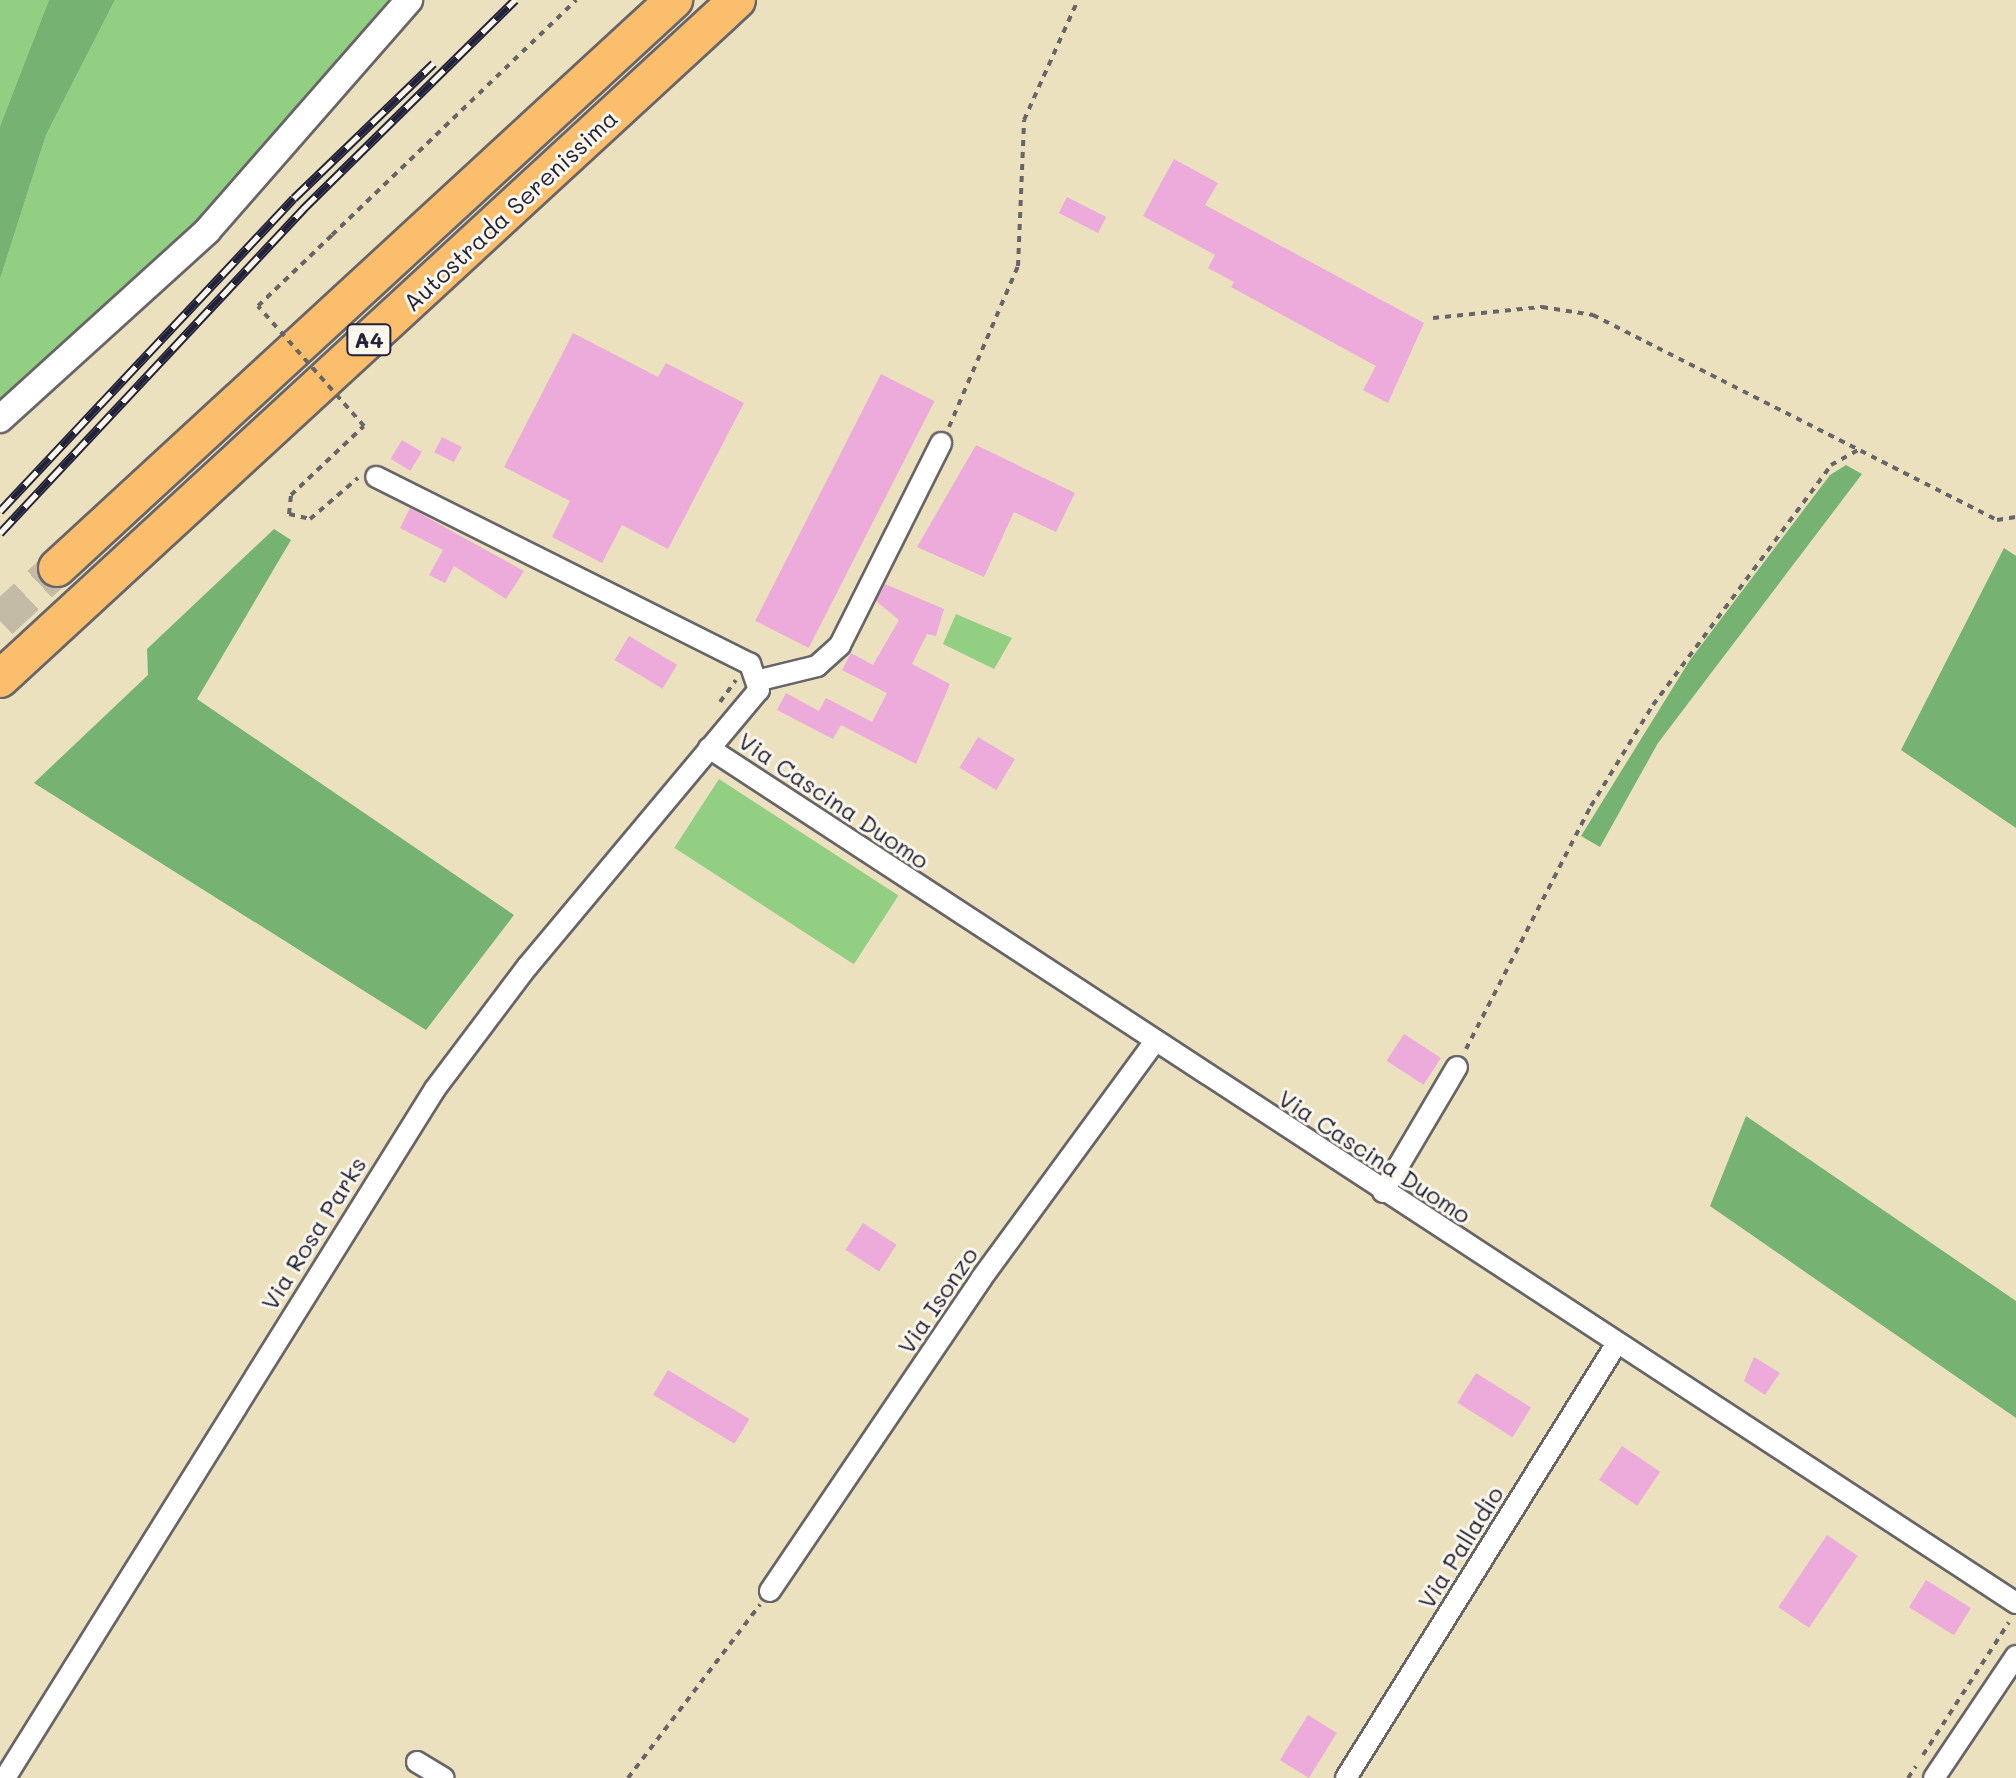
<!DOCTYPE html>
<html>
<head>
<meta charset="utf-8">
<style>
  body { margin:0 }
  #map { position:relative; width:2016px; height:1778px; overflow:hidden; background:#ebe1bf; font-family:Mali,sans-serif }
  div>[style] { position:absolute }
  .green>* { inset:0; background:#93cf83; transform-origin:0 0 }
  .forest>* { inset:0; background:#76b271 }
  .building>* { inset:0; background:#edabdc; transform-origin:0 0 }
  .motorway-tunnel>* { height:36px; margin-top:-18px; transform-origin:0; background:repeating-linear-gradient(90deg,#c3bba5 0 36px,transparent 0 54px) }
  .path>* { height:4px; margin-top:-2px; transform-origin:0; background:repeating-linear-gradient(90deg,#686569 0 6px,transparent 0 12px) }
  .roads { filter:drop-shadow(2px 0 #686569) drop-shadow(-2px 0 #686569) drop-shadow(0 2px #686569) drop-shadow(0 -2px #686569) }
  .minor>* { height:20px; margin:-10px; padding:0 10px; transform-origin:10px; border-radius:10px; background:#fff }
  .tertiary>* { height:26px; margin:-13px; padding:0 13px; transform-origin:13px; border-radius:13px; background:#fff }
  .motorway>* { height:36px; margin:-18px; padding:0 18px; transform-origin:18px; border-radius:18px; background:#fabe6d }
  .rail>* { height:9px; margin-top:-4.5px; transform-origin:0; background:repeating-linear-gradient(90deg,#fbf7ec 0 18px,#22223b 0 36px); box-sizing:border-box; border-block:2px solid #22223b }
  .path-bridge>* { height:4px; margin-top:-2px; transform-origin:0; background:repeating-linear-gradient(90deg,#686569 0 6px,transparent 0 12px) }
  span { translate:-50% -50%; white-space:nowrap; text-align:center; line-height:1.15; -webkit-text-stroke:6px #fbf7ec; paint-order:stroke }
  .shield-label span { padding:2px 6px; background:#fbf7ec; border:2px solid; border-radius:6px; -webkit-text-stroke-width:0 }
  .shield-label { font-size:22px; color:#22223b; font-weight:700 }
  .street-label { font-size:24px; color:#22223b }
</style>
</head>
<body>
<div id="map">
  <div class="green">
    <i style="clip-path:polygon(0 0,49px 0,0 126px)"></i>
    <i style="clip-path:polygon(115px 0,388px 0,272px 147px,165px 256px,0 404px,0 279px,46px 135px)"></i>
    <i style="clip-path:polygon(956px 614px,1012px 638px,994px 669px,943px 644px)"></i>
    <i style="left:719px;top:779px;width:214px;height:82px;rotate:33deg"></i>
  </div>
  <div class="forest">
    <i style="clip-path:polygon(49px 0,115px 0,46px 135px,0 279px,0 126px)"></i>
    <i style="clip-path:polygon(1846px 465px,1862px 474px,1658px 743px,1600px 847px,1581px 836px,1690px 660px,1830px 475px)"></i>
    <i style="clip-path:polygon(274px 529px,291px 540px,197px 699px,514px 915px,426px 1030px,34px 783px,148px 675px,147px 649px)"></i>
    <i style="clip-path:polygon(2004px 548px,2016px 556px,2016px 828px,1901px 750px)"></i>
    <i style="clip-path:polygon(1746px 1116px,2016px 1301px,2016px 1418px,1710px 1206px)"></i>
  </div>
  <div class="building">
    <i style="clip-path:polygon(1174px 159px,1218px 183px,1205px 205px,1424px 323px,1388px 403px,1363px 390px,1376px 366px,1231px 287px,1234px 282px,1208px 268px,1215px 255px,1143px 216px)"></i>
    <i style="left:1067px;top:197px;width:44px;height:18px;rotate:27deg"></i>
    <i style="clip-path:polygon(573px 333px,658px 377px,666px 363px,744px 403px,668px 549px,622px 525px,602px 563px,552px 537px,570px 501px,504px 467px)"></i>
    <i style="left:881px;top:374px;width:60px;height:277px;rotate:27deg"></i>
    <i style="left:442px;top:437px;width:22px;height:17px;rotate:27deg"></i>
    <i style="left:402px;top:440px;width:23px;height:22px;rotate:31deg"></i>
    <i style="clip-path:polygon(976px 445px,1075px 493px,1056px 532px,1014px 512px,984px 577px,917px 547px)"></i>
    <i style="clip-path:polygon(410px 508px,524px 571px,506px 599px,454px 566px,445px 583px,429px 575px,443px 550px,400px 528px)"></i>
    <i style="clip-path:polygon(885px 584px,944px 609px,936px 636px,927px 634px,912px 664px,950px 684px,916px 764px,841px 725px,833px 739px,777px 710px,786px 693px,819px 711px,826px 698px,872px 722px,887px 693px,842px 670px,851px 653px,873px 665px,899px 620px,876px 601px)"></i>
    <i style="left:629px;top:636px;width:56px;height:28px;rotate:31deg"></i>
    <i style="left:978px;top:737px;width:43px;height:36px;rotate:31deg"></i>
    <i style="left:1404px;top:1034px;width:44px;height:32px;rotate:33deg"></i>
    <i style="left:863px;top:1223px;width:40px;height:32px;rotate:33deg"></i>
    <i style="clip-path:polygon(1754px 1357px,1780px 1373px,1765px 1395px,1744px 1381px)"></i>
    <i style="left:668px;top:1370px;width:95px;height:29px;rotate:31deg"></i>
    <i style="left:1476px;top:1373px;width:65px;height:35px;rotate:32deg"></i>
    <i style="left:1622px;top:1446px;width:46px;height:41px;rotate:34deg"></i>
    <i style="left:1827px;top:1535px;width:37px;height:87px;rotate:34deg"></i>
    <i style="left:1926px;top:1580px;width:53px;height:32px;rotate:32deg"></i>
    <i style="left:1308px;top:1715px;width:34px;height:53px;rotate:32deg"></i>
  </div>
  <div class="motorway-tunnel">
    <i style="left:0;top:621px;width:78px;rotate:-42.9deg"></i>
  </div>
  <div class="path">
    <i style="left:332px;top:235px;width:339px;rotate:-43.9deg"></i>
    <i style="left:1433px;top:318px;width:110px;rotate:-5.8deg"></i>
    <i style="left:1542px;top:307px;width:52px;rotate:8.9deg"></i>
    <i style="left:1593px;top:315px;width:453px;rotate:26.9deg"></i>
    <i style="left:1997px;top:520px;width:19px;rotate:-9deg"></i>
    <i style="left:949px;top:427px;width:175px;rotate:-66.8deg"></i>
    <i style="left:1018px;top:266px;width:146px;rotate:-87.6deg"></i>
    <i style="left:1024px;top:120px;width:132px;rotate:-65.8deg"></i>
    <i style="left:289px;top:514px;width:22px;rotate:13deg"></i>
    <i style="left:310px;top:519px;width:63px;rotate:-40.5deg"></i>
    <i style="left:720px;top:702px;width:27px;rotate:-54deg"></i>
    <i style="left:1466px;top:1049px;width:273px;rotate:-62.8deg"></i>
    <i style="left:1591px;top:806px;width:119px;rotate:-58.5deg"></i>
    <i style="left:1653px;top:705px;width:299px;rotate:-53.4deg"></i>
    <i style="left:1831px;top:465px;width:31px;rotate:-29deg"></i>
    <i style="left:1923px;top:1755px;width:158px;rotate:-57.1deg"></i>
    <i style="left:628px;top:1778px;width:218px;rotate:-52.7deg"></i>
    <i style="left:1908px;top:1778px;width:14px;rotate:-56deg"></i>
  </div>
  <div class="roads">
    <div class="minor">
      <i style="left:760px;top:680px;width:59px;rotate:-13.8deg"></i>
      <i style="left:817px;top:666px;width:31px;rotate:-42deg"></i>
      <i style="left:840px;top:645px;width:226px;rotate:-63.4deg"></i>
      <i style="left:709px;top:748px;width:1562px;rotate:33.19deg"></i>
      <i style="left:1383px;top:1192px;width:145px;rotate:-59.4deg"></i>
      <i style="left:770px;top:1591px;width:377px;rotate:-55.9deg"></i>
      <i style="left:981px;top:1279px;width:293px;rotate:-53.8deg"></i>
      <i style="left:417px;top:1762px;width:31px;rotate:31deg"></i>
      <i style="left:5px;top:1778px;width:812px;rotate:-58.03deg"></i>
      <i style="left:435px;top:1089px;width:153px;rotate:-53deg"></i>
      <i style="left:527px;top:967px;width:361px;rotate:-50.1deg"></i>
      <i style="left:759px;top:690px;width:28px;rotate:-109deg"></i>
      <i style="left:750px;top:664px;width:418px;rotate:-153.4deg"></i>
      <i style="left:1346px;top:1778px;width:513px;rotate:-58.08deg"></i>
      <i style="left:1934px;top:1778px;width:147px;rotate:-56.1deg"></i>
    </div>
    <div class="tertiary">
      <i style="left:0;top:419px;width:280px;rotate:-42.2deg"></i>
      <i style="left:207px;top:231px;width:307px;rotate:-48.8deg"></i>
    </div>
    <div class="motorway">
      <i style="left:57px;top:568px;width:839px;rotate:-42.63deg"></i>
      <i style="left:0;top:679px;width:1002px;rotate:-42.65deg"></i>
    </div>
  </div>
  <div class="rail">
    <i style="left:0;top:511px;width:429px;rotate:-46.8deg"></i>
    <i style="left:294px;top:198px;width:194px;rotate:-44deg"></i>
    <i style="left:0;top:533px;width:444px;rotate:-46.9deg"></i>
    <i style="left:303px;top:209px;width:298px;rotate:-44.6deg"></i>
  </div>
  <div class="path-bridge">
    <i style="left:289px;top:514px;width:19px;rotate:-84deg"></i>
    <i style="left:291px;top:495px;width:100px;rotate:-43.4deg"></i>
    <i style="left:364px;top:426px;width:160px;rotate:-131.5deg"></i>
    <i style="left:258px;top:306px;width:103px;rotate:-43.8deg"></i>
  </div>
  <div class="shield-label">
    <span style="left:369px;top:340px">A4</span>
  </div>
  <div class="street-label">
    <span style="left:510px;top:210px;rotate:-43deg">Autostrada Serenissima</span>
    <span style="left:834px;top:800px;rotate:34deg">Via Cascina Duomo</span>
    <span style="left:1375px;top:1156px;rotate:33deg">Via Cascina Duomo</span>
    <span style="left:313px;top:1233px;rotate:-58deg">Via Rosa Parks</span>
    <span style="left:937px;top:1300px;rotate:-56deg">Via Isonzo</span>
    <span style="left:1460px;top:1547px;rotate:-58deg">Via Palladio</span>
  </div>
</div>
</body>
</html>
